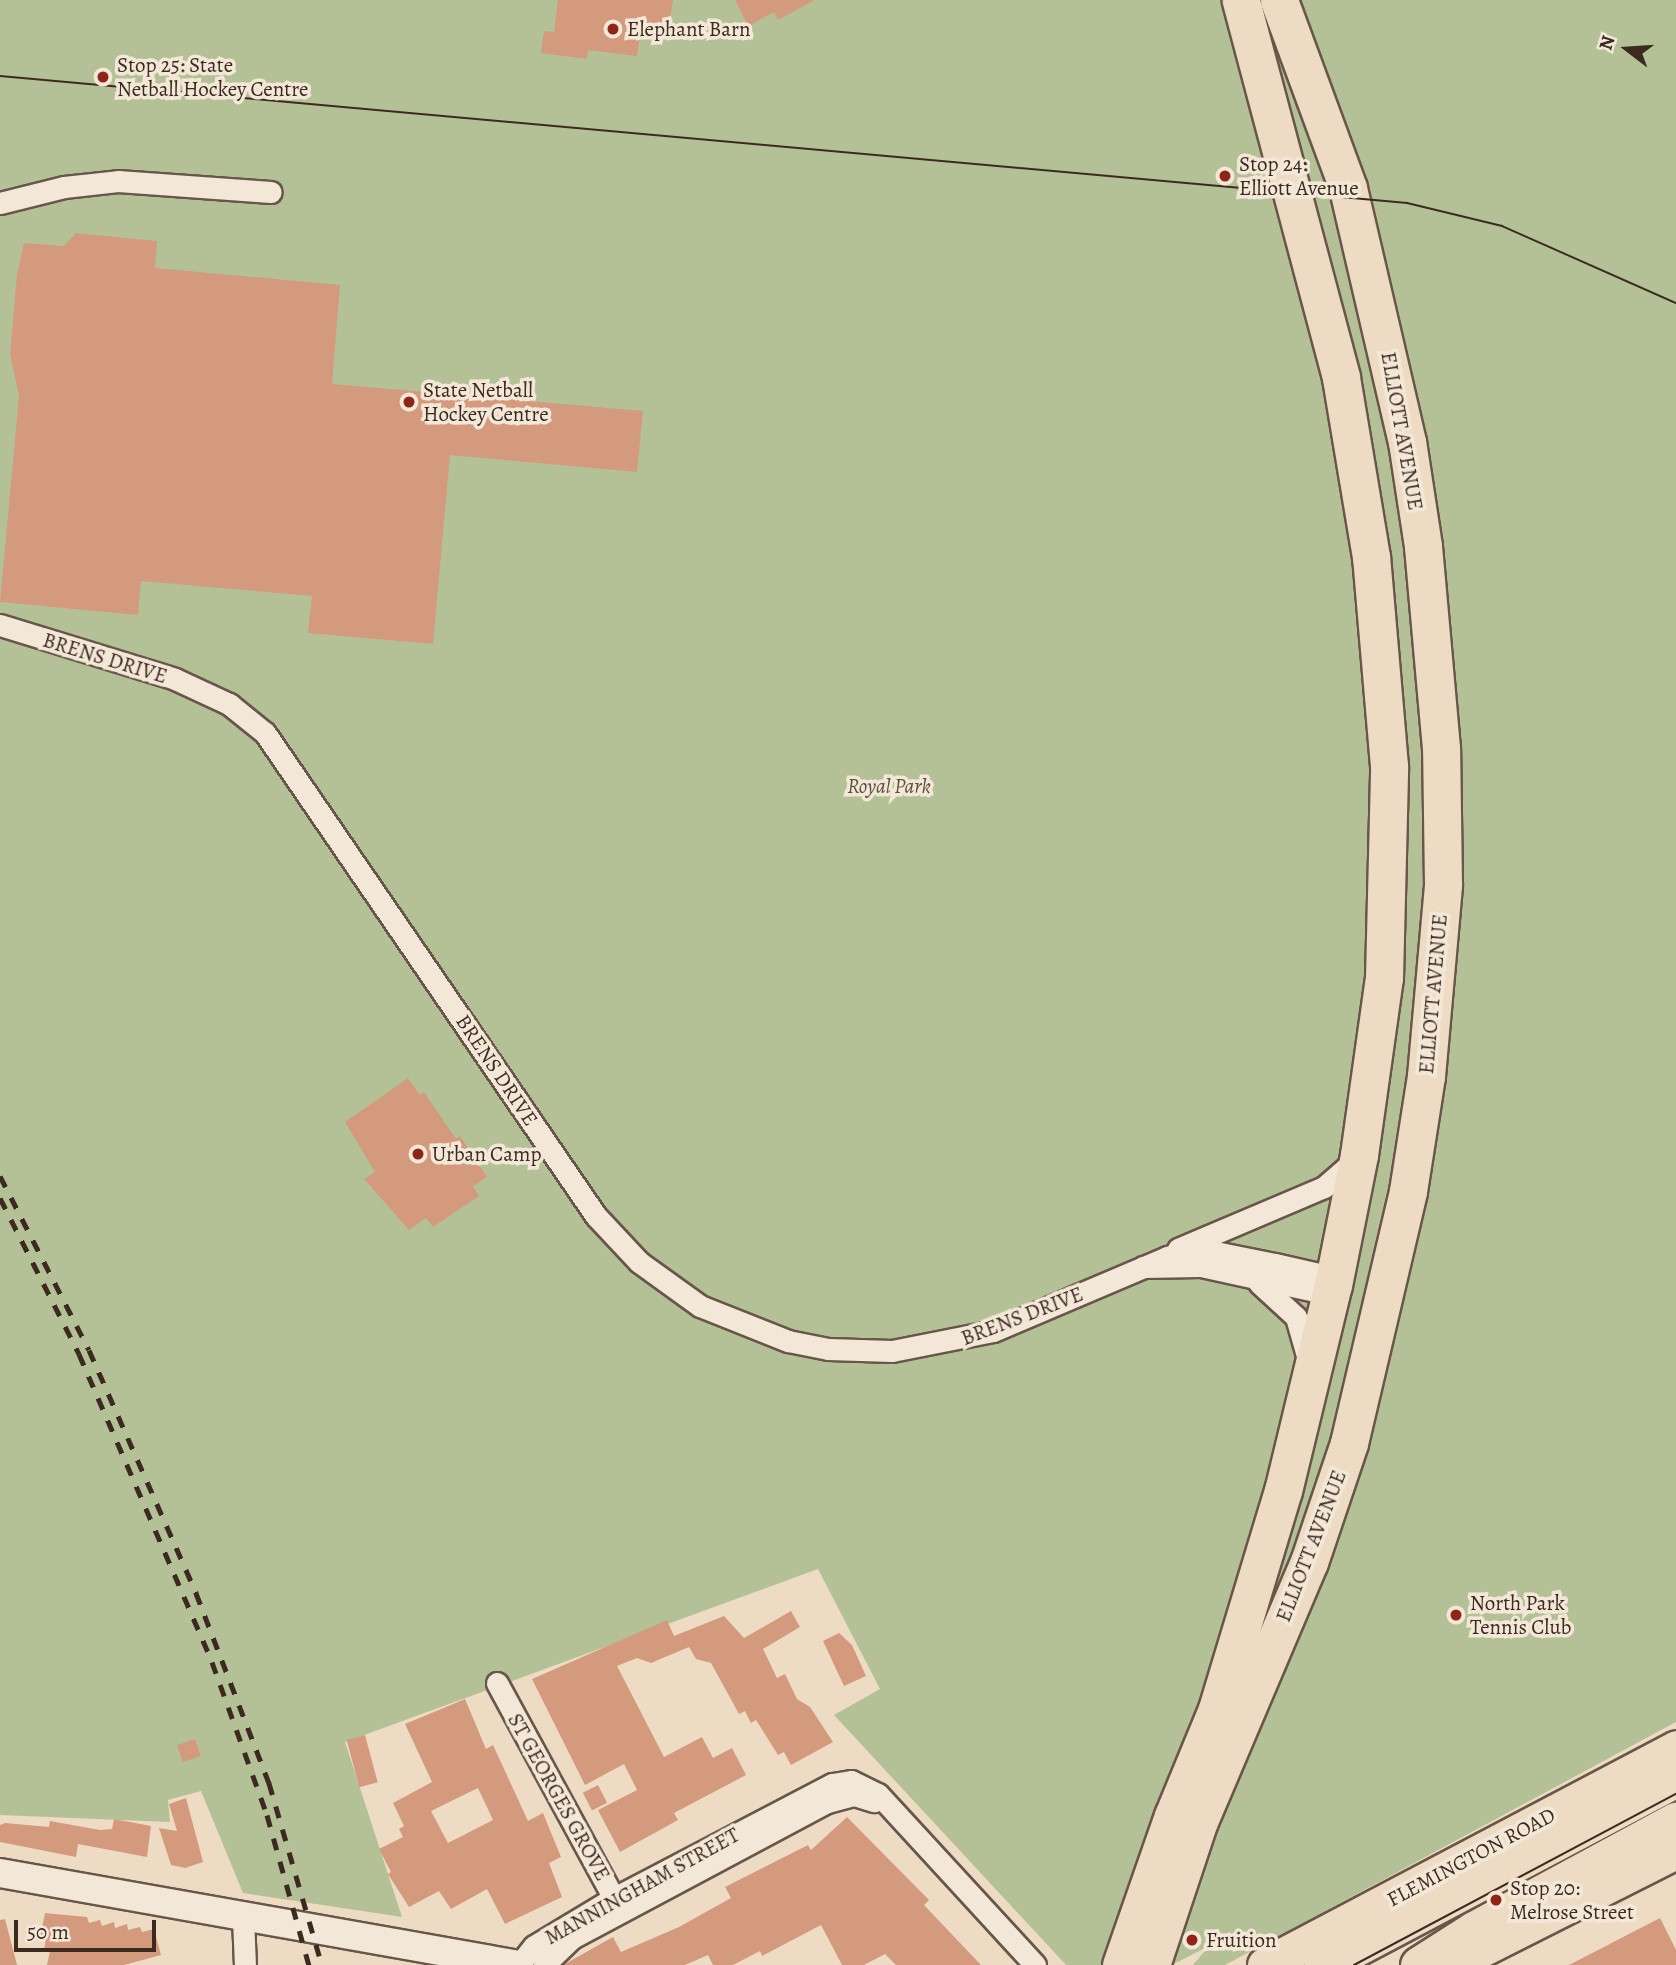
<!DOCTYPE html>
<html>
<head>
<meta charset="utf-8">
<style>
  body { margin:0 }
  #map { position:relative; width:1676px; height:1965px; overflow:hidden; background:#eddcc3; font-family:Alegreya,serif }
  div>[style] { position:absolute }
  .green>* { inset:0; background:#b4c196 }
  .building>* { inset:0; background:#d49a7e; transform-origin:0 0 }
  .roads { filter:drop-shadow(2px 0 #68564a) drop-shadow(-2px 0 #68564a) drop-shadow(0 2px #68564a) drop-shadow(0 -2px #68564a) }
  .minor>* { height:21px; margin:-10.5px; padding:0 10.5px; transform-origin:10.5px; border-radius:10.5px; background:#f3e8d8 }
  .tertiary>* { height:28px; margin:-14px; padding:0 14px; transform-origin:14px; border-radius:14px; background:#f3e8d8 }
  .primary>* { height:35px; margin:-17.5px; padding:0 17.5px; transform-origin:17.5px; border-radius:17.5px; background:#eddcc3 }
  .trunk>* { height:37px; margin:-18.5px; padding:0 18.5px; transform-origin:18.5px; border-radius:18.5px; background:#eddcc3 }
  .tram>* { height:2px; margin:-1px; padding:0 1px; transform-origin:1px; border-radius:1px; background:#3c2a21 }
  .rail>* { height:5px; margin-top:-2.5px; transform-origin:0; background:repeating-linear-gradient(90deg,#3c2a21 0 12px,transparent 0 24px) }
  .dots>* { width:19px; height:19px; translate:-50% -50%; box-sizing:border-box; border:4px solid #f3e8d8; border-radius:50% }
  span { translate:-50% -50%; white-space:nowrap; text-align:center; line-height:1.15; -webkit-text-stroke:7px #f3e8d8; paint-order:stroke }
  .poi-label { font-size:21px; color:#3c2a21 }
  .left { translate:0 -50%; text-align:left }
  .street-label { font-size:21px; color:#3c2a21 }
  .park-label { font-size:21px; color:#5a503e; font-style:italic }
  .north { position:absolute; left:1592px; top:14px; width:70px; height:70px; -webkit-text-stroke:5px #f3e8d8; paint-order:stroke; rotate:287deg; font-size:19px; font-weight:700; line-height:28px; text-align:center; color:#3c2a21 }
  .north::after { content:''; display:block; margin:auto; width:24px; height:32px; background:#3c2a21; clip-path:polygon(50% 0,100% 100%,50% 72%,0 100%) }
  .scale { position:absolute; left:14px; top:1920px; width:142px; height:32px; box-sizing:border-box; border:4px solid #3c2a21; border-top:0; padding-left:9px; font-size:21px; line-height:24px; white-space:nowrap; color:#3c2a21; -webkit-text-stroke:5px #f3e8d8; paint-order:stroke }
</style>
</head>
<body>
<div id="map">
  <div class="green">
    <i style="clip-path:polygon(0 0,1676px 0,1676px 1722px,1225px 1965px,1193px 1965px,1209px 1946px,1172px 1965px,1066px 1965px,834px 1715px,880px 1689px,818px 1569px,345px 1742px,402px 1917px,243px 1893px,201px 1791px,168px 1800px,170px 1822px,0 1815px)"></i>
  </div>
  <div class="building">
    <i style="clip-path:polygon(558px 0,673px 0,668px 32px,641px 28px,637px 56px,588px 50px,587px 59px,541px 53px,544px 31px,554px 32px)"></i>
    <i style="clip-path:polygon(735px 0,815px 0,778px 20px,774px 12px,748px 26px)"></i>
    <i style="clip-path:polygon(76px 233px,157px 241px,155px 268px,340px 285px,332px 384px,643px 411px,637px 472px,450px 455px,433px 644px,308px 633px,312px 596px,141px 581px,138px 615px,0 602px,19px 396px,10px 354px,17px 275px,24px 243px,64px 246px)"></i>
    <i style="clip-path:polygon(408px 1078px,420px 1095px,424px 1092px,456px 1139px,460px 1136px,487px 1177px,473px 1186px,479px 1196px,433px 1227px,426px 1218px,409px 1230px,364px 1179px,375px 1172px,345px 1122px)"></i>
    <i style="clip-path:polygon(791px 1611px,800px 1627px,763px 1649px,777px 1678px,785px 1674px,797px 1699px,810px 1707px,833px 1742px,791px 1765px,784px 1752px,778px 1755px,756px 1720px,751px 1723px,745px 1711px,739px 1714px,711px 1663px,696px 1659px,689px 1647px,651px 1663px,637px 1658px,617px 1666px,664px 1757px,702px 1737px,713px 1758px,732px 1748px,746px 1775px,674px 1813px,678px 1820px,620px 1852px,598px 1810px,637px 1790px,624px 1764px,585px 1785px,532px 1679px,667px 1620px,674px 1636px,724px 1616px,744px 1638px)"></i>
    <i style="clip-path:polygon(839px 1633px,852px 1645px,866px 1676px,844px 1686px,823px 1641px)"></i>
    <i style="clip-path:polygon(evenodd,465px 1699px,486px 1749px,493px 1745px,528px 1821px,543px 1813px,561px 1857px,549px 1863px,562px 1897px,505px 1924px,487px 1889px,451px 1909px,439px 1891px,409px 1907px,388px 1874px,391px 1872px,379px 1849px,403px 1837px,399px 1829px,404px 1826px,393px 1803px,432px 1782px,405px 1724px,465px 1699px,478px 1788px,493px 1820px,448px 1843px,431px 1811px,478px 1788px)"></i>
    <i style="left:365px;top:1735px;width:49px;height:19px;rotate:75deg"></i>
    <i style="left:195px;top:1739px;width:18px;height:19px;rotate:71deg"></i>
    <i style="left:598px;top:1785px;width:20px;height:17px;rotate:63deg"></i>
    <i style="clip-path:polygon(186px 1798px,203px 1862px,185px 1868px,171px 1865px,159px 1828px,177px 1831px,169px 1804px)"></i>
    <i style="clip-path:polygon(847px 1817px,929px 1900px,924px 1905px,981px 1965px,896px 1965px,885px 1954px,864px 1965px,842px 1965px,821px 1925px,762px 1956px,760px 1951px,733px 1965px,713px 1965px,708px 1955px,685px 1965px,563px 1965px,613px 1937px,621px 1952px,679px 1927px,731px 1898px,725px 1887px,808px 1845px,811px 1850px)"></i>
    <i style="clip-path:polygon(114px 1819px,151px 1826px,147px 1857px,78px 1844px,76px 1857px,0 1842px,0 1825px,5px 1823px,49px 1827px,50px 1821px,100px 1830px,112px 1829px)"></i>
    <i style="clip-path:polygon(45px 1913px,87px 1917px,89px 1923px,100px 1920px,102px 1926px,114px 1922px,115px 1928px,127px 1924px,128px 1930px,140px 1927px,142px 1932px,154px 1929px,161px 1955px,124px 1965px,47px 1965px,50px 1951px,44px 1950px,46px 1939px,40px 1937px)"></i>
    <i style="clip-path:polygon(1660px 1918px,1676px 1950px,1676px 1965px,1569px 1965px)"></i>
    <i style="clip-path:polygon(5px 1919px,17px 1965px,0 1965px,0 1920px)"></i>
  </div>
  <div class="roads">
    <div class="minor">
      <i style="left:0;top:203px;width:66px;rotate:-14deg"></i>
      <i style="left:64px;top:187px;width:54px;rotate:-6.3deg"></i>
      <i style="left:118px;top:181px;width:153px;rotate:4.1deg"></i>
      <i style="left:0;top:625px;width:183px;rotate:17.1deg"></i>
      <i style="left:175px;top:679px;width:60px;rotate:24.8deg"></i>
      <i style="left:229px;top:704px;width:46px;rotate:38.9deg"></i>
      <i style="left:265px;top:733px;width:586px;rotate:55.58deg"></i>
      <i style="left:596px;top:1216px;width:63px;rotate:46.9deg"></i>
      <i style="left:639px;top:1262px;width:75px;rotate:35.8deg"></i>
      <i style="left:700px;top:1306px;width:95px;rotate:21.7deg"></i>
      <i style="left:788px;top:1341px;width:41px;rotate:11.3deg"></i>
      <i style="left:828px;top:1349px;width:64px;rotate:1.8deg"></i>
      <i style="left:892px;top:1351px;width:103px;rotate:-11.2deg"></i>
      <i style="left:993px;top:1331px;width:189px;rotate:-23deg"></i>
      <i style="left:1167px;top:1257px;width:16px;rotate:-14deg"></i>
      <i style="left:1183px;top:1253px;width:32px;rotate:-2deg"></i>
      <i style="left:1215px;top:1252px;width:61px;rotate:11.3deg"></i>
      <i style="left:1275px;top:1264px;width:45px;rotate:12.8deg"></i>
      <i style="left:1319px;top:1274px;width:18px;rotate:38deg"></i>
      <i style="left:1333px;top:1285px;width:19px;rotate:162deg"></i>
      <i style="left:1315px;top:1291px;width:118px;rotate:-167.7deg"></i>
      <i style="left:1200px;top:1266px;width:57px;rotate:179deg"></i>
      <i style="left:1178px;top:1249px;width:159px;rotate:-23deg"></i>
      <i style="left:1324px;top:1187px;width:40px;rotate:-41deg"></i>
      <i style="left:1259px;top:1283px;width:50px;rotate:42.6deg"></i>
      <i style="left:1296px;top:1317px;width:44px;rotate:74.1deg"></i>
      <i style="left:497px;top:1683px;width:256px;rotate:61.5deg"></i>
      <i style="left:243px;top:1918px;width:47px;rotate:87.6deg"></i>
      <i style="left:519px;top:1965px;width:24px;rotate:-52deg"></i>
      <i style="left:534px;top:1946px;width:93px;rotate:-31deg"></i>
      <i style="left:614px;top:1898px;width:246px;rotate:-27.6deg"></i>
      <i style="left:832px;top:1784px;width:19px;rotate:-9deg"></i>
      <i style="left:851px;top:1781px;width:30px;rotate:26deg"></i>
      <i style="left:878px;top:1794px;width:232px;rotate:47.4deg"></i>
      <i style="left:544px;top:1965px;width:39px;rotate:-44deg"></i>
      <i style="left:572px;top:1938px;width:289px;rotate:-28.1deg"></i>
      <i style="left:827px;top:1802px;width:28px;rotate:-15deg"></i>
      <i style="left:854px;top:1795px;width:21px;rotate:17deg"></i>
    </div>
    <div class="tertiary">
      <i style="left:0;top:1873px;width:527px;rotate:10.05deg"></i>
    </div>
    <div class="primary">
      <i style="left:1265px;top:1965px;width:465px;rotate:-27.8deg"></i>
      <i style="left:1450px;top:1965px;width:253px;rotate:-26.8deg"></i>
    </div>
    <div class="trunk">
      <i style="left:1121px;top:1965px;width:158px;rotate:-70.8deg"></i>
      <i style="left:1173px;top:1816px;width:116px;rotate:-67.6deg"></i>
      <i style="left:1217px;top:1709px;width:228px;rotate:-73.2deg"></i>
      <i style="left:1283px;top:1491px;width:212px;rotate:-76.4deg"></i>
      <i style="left:1333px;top:1285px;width:133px;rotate:-78.7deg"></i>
      <i style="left:1359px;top:1155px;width:179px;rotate:-82deg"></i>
      <i style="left:1384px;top:978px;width:212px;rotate:-88.6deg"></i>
      <i style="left:1389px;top:766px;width:210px;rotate:-94.9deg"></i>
      <i style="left:1371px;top:557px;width:182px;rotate:-99.5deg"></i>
      <i style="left:1341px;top:377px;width:390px;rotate:-104.9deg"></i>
      <i style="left:1151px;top:1965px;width:152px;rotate:-71.6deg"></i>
      <i style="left:1199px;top:1821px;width:281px;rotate:-67deg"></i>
      <i style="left:1309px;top:1562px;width:126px;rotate:-71.4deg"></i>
      <i style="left:1349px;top:1443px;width:259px;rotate:-76.8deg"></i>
      <i style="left:1408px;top:1191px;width:116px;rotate:-81.1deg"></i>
      <i style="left:1426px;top:1076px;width:193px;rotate:-84.9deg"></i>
      <i style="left:1443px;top:884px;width:136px;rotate:-90.8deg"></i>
      <i style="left:1441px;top:748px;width:203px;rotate:-95.1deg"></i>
      <i style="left:1423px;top:546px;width:105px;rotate:-98.7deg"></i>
      <i style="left:1407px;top:442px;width:261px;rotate:-103.1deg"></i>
      <i style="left:1348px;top:188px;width:200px;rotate:-110.2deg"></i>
      <i style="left:1323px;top:1965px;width:399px;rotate:-27.9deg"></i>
      <i style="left:1419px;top:1965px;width:65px;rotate:-32.5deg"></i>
      <i style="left:1474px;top:1930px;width:230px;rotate:-28.4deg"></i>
    </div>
  </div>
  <div class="tram">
    <i style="left:0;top:76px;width:1413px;rotate:5.16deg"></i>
    <i style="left:1407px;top:203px;width:98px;rotate:13.6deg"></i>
    <i style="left:1502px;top:226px;width:190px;rotate:23.9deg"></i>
    <i style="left:1354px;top:1965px;width:365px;rotate:-28deg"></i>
  </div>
  <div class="rail">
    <i style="left:0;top:1176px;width:195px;rotate:62.9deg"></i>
    <i style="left:89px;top:1350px;width:266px;rotate:66.2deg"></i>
    <i style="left:196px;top:1593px;width:204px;rotate:69deg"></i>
    <i style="left:269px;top:1783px;width:190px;rotate:73.8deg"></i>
    <i style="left:0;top:1198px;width:175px;rotate:63.1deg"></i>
    <i style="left:79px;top:1354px;width:335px;rotate:66.6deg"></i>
    <i style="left:212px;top:1662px;width:163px;rotate:70.2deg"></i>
    <i style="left:267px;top:1815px;width:156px;rotate:74.4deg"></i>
  </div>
  <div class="dots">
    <i style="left:613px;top:29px;background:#8f2418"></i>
    <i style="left:103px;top:77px;background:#8f2418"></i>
    <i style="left:1225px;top:176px;background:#8f2418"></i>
    <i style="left:409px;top:402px;background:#8f2418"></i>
    <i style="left:418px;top:1154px;background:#8f2418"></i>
    <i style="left:1456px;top:1615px;background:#8f2418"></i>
    <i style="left:1496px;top:1900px;background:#8f2418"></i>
    <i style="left:1192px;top:1940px;background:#8f2418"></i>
  </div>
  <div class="poi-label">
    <span class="left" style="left:627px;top:29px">Elephant Barn</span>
    <span class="left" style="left:117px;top:77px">Stop 25: State<br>Netball Hockey Centre</span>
    <span class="left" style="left:1239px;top:176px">Stop 24:<br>Elliott Avenue</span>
    <span class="left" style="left:423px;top:402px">State Netball<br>Hockey Centre</span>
    <span class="left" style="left:432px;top:1154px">Urban Camp</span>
    <span class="left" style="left:1470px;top:1615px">North Park<br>Tennis Club</span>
    <span class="left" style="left:1510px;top:1900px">Stop 20:<br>Melrose Street</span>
    <span class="left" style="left:1206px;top:1940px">Fruition</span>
  </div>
  <div class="street-label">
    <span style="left:1402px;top:431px;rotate:80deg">ELLIOTT AVENUE</span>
    <span style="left:105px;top:658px;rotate:17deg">BRENS DRIVE</span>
    <span style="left:1433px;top:994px;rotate:-85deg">ELLIOTT AVENUE</span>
    <span style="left:497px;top:1070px;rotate:56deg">BRENS DRIVE</span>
    <span style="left:1022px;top:1316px;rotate:-21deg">BRENS DRIVE</span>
    <span style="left:1311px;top:1546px;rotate:-69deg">ELLIOTT AVENUE</span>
    <span style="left:559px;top:1797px;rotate:61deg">ST GEORGES GROVE</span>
    <span style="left:1471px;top:1857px;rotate:-28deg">FLEMINGTON ROAD</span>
    <span style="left:642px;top:1886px;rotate:-29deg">MANNINGHAM STREET</span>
  </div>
  <div class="park-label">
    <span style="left:889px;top:786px">Royal Park</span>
  </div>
  <div class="north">N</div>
  <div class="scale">50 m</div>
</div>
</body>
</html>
